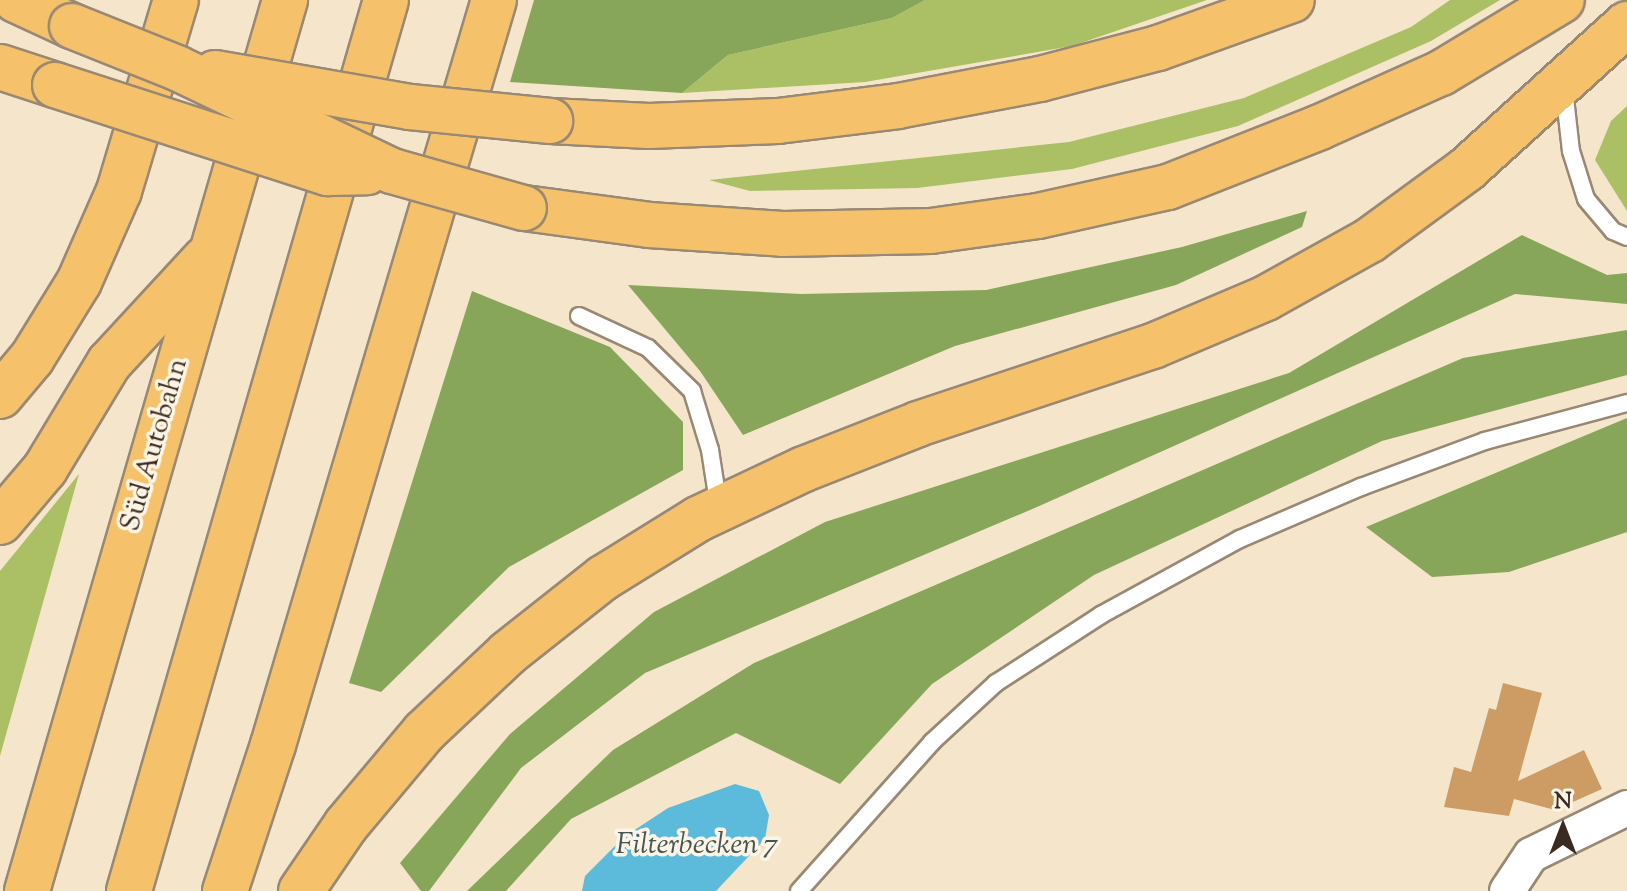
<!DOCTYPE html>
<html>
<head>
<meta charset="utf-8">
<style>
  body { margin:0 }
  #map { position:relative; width:1627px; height:891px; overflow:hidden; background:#f5e5ca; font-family:"Sorts Mill Goudy",serif }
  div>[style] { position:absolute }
  .green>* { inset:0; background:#abc065 }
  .forest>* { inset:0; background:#88a65a }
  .water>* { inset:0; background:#5cbbdb }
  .building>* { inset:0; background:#cd9c64 }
  .roads { filter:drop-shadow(2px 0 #988874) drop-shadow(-2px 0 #988874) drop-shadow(0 2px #988874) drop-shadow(0 -2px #988874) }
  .lane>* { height:16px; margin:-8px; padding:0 8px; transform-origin:8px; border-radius:8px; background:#fff }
  .street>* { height:34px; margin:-17px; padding:0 17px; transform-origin:17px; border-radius:17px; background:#fff }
  .highway>* { height:44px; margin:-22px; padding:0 22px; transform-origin:22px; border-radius:22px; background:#f5c16b }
  .bridges { filter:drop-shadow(2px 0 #988874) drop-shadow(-2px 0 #988874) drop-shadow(0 2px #988874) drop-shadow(0 -2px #988874) }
  .highway-bridge>* { height:44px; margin:-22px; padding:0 22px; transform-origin:22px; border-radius:22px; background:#f5c16b }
  span { translate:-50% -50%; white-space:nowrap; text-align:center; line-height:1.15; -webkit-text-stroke:7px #fcf5e5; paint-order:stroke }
  .street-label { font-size:28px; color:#3b2a1e }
  .water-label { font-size:30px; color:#455657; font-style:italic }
  .north { position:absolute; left:1523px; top:787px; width:80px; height:80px; -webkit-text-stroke:6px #fcf5e5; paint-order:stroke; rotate:0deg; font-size:22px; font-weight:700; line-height:32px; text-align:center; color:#3b2a1e }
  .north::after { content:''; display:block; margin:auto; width:28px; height:36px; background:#3b2a1e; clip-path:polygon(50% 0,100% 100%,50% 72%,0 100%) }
</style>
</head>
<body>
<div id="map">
  <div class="green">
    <i style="clip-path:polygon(925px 0,1207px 0,1072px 46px,865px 82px,682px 93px,728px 55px,892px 18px)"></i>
    <i style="clip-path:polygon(1450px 0,1500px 0,1431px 41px,1238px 126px,1072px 169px,917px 188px,750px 191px,709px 180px,1069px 142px,1244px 98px,1411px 27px)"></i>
    <i style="clip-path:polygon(1627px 106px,1627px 211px,1595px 160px,1611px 121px)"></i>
    <i style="clip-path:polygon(79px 474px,0 756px,0 571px)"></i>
  </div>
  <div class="forest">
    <i style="clip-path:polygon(534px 0,925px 0,892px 18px,728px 55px,682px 93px,510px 82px)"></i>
    <i style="clip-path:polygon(1307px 211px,1302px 227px,1176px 285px,955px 346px,743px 435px,700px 371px,628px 285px,801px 294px,986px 290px,1182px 247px)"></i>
    <i style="clip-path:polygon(1522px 235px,1607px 275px,1627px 273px,1627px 304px,1515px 294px,1037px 507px,645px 673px,521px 768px,429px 891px,421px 891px,400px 863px,510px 734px,654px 612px,825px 522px,1289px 373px)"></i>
    <i style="clip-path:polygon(472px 291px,610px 347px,683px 422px,683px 470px,509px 567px,381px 692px,349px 683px)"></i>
    <i style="clip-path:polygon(1627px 330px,1627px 375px,1382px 441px,1094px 575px,932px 684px,840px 784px,736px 733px,571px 819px,506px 891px,467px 891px,613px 750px,754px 663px,1463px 358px)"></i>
    <i style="clip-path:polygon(1627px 418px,1627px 532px,1509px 572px,1432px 577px,1366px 527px)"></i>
  </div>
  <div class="water">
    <i style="clip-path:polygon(735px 784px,759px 791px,769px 815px,765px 839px,716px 891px,582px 891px,585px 876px,624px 837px,668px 808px)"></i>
  </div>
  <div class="building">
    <i style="clip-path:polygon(1503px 683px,1542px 693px,1518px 781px,1584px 750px,1602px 789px,1555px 810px,1514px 799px,1509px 816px,1444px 807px,1454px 767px,1471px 772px,1489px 708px,1496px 710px)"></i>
  </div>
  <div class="roads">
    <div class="lane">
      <i style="left:1564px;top:89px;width:62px;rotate:83.6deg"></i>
      <i style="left:1571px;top:151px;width:50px;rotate:72.6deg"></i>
      <i style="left:1586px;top:199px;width:42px;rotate:49.8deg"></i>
      <i style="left:1613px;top:231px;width:15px;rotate:23deg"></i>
      <i style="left:579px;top:316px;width:76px;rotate:24.9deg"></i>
      <i style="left:648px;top:348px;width:62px;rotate:44.3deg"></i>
      <i style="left:692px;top:391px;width:62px;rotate:73deg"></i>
      <i style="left:710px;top:450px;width:59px;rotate:81.2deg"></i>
      <i style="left:799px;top:891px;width:200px;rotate:-48.2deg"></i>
      <i style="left:932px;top:742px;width:87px;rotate:-42.7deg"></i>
      <i style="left:996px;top:683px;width:125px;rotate:-32.9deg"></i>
      <i style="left:1101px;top:615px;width:158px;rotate:-28.7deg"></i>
      <i style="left:1240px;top:539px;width:132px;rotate:-23.3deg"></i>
      <i style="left:1361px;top:487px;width:132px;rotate:-20.4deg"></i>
      <i style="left:1485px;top:441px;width:147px;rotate:-15deg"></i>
    </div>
    <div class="street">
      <i style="left:1507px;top:891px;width:43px;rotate:-56.3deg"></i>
      <i style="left:1531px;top:855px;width:107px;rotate:-26.1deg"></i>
    </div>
    <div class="highway">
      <i style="left:16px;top:0;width:62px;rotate:24.9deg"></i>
      <i style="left:0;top:67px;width:58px;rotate:18.1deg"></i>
      <i style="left:550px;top:121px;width:99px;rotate:2.9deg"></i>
      <i style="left:649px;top:126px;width:129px;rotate:-2.2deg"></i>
      <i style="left:778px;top:121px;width:121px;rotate:-7.1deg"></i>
      <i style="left:898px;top:106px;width:145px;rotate:-10.8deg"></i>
      <i style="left:1040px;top:79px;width:122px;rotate:-14.7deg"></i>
      <i style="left:1158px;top:48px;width:142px;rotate:-19.7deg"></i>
      <i style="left:524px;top:208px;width:126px;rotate:7.7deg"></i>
      <i style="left:649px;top:225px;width:134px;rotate:3.8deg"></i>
      <i style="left:783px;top:234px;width:148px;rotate:-1.2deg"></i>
      <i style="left:931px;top:231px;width:108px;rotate:-8deg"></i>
      <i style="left:1038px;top:216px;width:133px;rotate:-12.6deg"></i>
      <i style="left:1168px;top:187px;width:163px;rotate:-21.5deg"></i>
      <i style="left:1320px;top:127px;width:133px;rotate:-24.1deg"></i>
      <i style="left:1441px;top:73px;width:141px;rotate:-31.1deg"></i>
      <i style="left:0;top:396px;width:50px;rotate:-49.9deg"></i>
      <i style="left:32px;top:358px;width:89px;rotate:-58.3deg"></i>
      <i style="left:79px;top:282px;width:99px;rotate:-66.3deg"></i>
      <i style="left:119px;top:191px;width:199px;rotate:-73.4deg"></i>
      <i style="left:0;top:522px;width:70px;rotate:-49.7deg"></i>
      <i style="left:45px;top:469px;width:124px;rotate:-58.9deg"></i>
      <i style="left:109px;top:363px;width:142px;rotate:-47.3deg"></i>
      <i style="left:27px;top:891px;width:928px;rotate:-73.85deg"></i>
      <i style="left:129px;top:891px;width:927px;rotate:-73.91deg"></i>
      <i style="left:225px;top:891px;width:154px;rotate:-71.8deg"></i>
      <i style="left:273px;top:745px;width:777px;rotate:-73.48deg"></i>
      <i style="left:301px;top:891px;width:80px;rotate:-55.7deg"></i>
      <i style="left:346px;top:825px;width:121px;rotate:-50deg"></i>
      <i style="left:424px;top:732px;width:115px;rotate:-43.2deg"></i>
      <i style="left:508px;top:653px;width:121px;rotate:-38.3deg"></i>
      <i style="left:603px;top:578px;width:112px;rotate:-31.8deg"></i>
      <i style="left:698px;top:519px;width:117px;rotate:-25.3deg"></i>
      <i style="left:804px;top:469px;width:123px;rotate:-21.5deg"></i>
      <i style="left:918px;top:424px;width:248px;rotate:-18.4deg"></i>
      <i style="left:1153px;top:346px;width:123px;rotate:-23deg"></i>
      <i style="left:1266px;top:298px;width:119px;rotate:-29.1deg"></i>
      <i style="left:1370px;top:240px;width:120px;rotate:-36.2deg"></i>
      <i style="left:1467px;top:169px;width:216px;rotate:-42.2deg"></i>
    </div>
  </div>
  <div class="bridges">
    <div class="highway-bridge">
      <i style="left:72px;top:26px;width:113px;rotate:21.8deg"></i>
      <i style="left:177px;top:68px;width:238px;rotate:25.6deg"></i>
      <i style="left:392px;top:171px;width:137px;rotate:15.7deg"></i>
      <i style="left:215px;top:73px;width:198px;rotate:9.9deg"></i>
      <i style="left:410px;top:107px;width:141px;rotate:5.7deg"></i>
      <i style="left:55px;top:85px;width:287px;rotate:17.9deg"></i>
      <i style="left:328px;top:173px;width:39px;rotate:-1deg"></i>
    </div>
  </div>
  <div class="street-label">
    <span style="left:155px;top:445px;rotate:-74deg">Süd Autobahn</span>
  </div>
  <div class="water-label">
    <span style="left:697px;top:846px">Filterbecken 7</span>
  </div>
  <div class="north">N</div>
</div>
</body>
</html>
